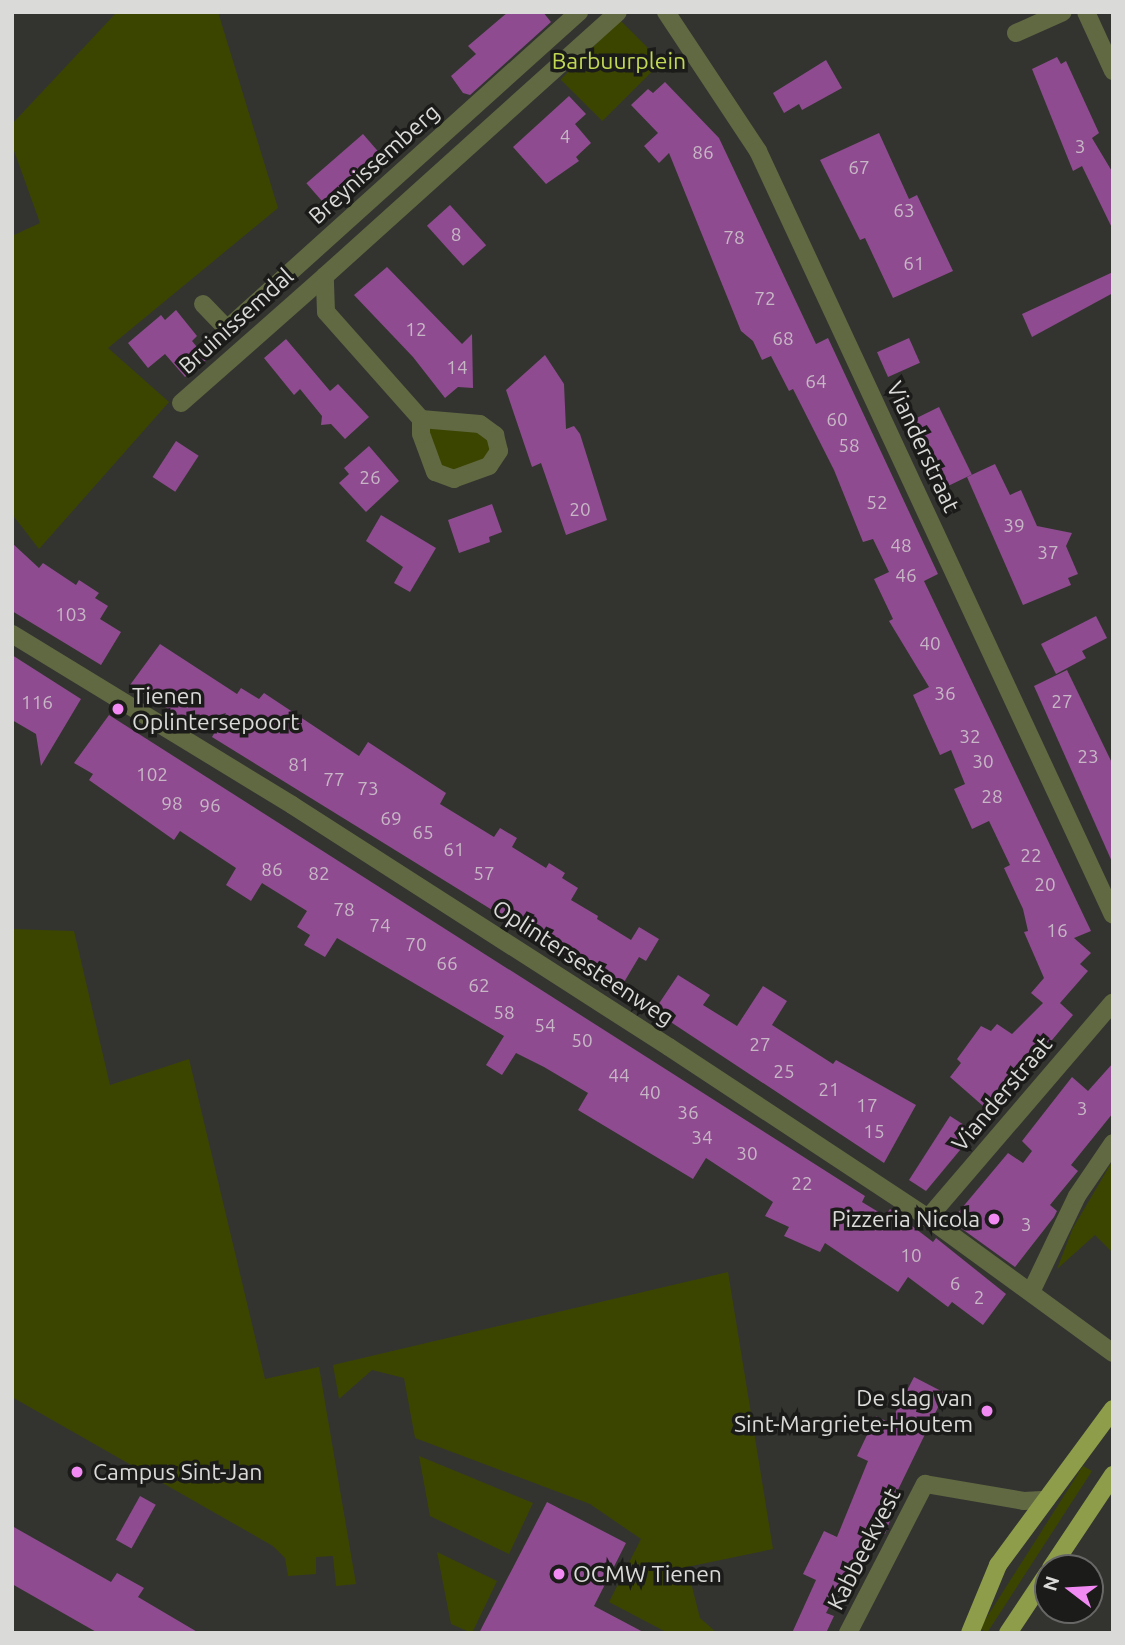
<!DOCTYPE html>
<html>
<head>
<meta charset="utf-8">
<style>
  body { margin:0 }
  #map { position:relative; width:1125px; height:1645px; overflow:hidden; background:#333430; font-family:Ubuntu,sans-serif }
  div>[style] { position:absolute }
  .green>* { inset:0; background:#3c4500; transform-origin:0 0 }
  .building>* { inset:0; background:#8e4b8f; transform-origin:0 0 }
  .minor>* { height:18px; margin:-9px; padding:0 9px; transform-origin:9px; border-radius:9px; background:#616942 }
  .major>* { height:18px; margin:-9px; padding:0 9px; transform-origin:9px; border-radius:9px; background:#8e9d4a }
  .dots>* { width:19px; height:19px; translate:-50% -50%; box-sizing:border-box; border:4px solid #1b1b1a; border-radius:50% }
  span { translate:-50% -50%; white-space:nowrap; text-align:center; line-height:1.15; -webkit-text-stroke:7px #1b1b1a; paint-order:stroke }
  .number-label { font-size:19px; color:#c7b7c6 }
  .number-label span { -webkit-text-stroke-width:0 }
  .park-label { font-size:23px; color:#c2d853 }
  .street-label { font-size:23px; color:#dadbd8 }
  .poi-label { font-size:23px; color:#dadbd8 }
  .left { translate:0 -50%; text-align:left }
  .right { translate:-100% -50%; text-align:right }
  .frame { position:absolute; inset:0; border:14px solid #dadbd8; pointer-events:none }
  .north { position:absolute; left:1034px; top:1554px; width:70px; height:70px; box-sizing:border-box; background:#1b1b1a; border:2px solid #676866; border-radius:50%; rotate:287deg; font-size:19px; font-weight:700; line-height:28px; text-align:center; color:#dadbd8 }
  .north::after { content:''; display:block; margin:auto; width:24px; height:32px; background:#f28af3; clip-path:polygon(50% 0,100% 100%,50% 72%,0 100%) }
</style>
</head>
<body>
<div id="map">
  <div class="green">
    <i style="clip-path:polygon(117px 12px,218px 12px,278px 208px,108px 348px,169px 402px,39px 549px,12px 514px,12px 236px,40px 223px,12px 145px,12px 124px)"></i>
    <i style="left:620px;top:20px;width:59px;height:84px;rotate:45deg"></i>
    <i style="clip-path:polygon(421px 419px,495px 435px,489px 466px,435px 472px)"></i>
    <i style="clip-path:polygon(12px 929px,74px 931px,110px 1085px,189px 1059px,265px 1379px,319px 1367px,356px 1584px,336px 1586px,333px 1556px,316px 1557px,316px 1574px,288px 1576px,285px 1558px,273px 1546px,12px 1397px)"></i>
    <i style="clip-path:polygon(1113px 1160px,1113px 1253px,1095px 1235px,1057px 1269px,1073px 1228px)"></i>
    <i style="clip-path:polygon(728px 1272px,773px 1549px,687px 1567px,700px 1618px,717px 1633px,668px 1633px,609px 1602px,641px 1539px,590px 1504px,415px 1438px,404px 1378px,372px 1370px,339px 1399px,333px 1365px)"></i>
    <i style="clip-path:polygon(419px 1456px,533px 1503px,509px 1554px,430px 1516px)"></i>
    <i style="clip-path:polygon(1083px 1466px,1092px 1471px,987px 1633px,980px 1628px)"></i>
    <i style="clip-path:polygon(437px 1552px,497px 1581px,472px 1633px,451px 1624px)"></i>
  </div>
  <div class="building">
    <i style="clip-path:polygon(508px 12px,543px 12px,551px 22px,470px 95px,463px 93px,451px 76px,476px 54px,468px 46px)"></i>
    <i style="clip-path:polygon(1057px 57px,1061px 64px,1066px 61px,1099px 133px,1092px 138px,1113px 173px,1113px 230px,1082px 166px,1073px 171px,1032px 69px)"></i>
    <i style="clip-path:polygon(826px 60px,842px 88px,802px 110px,799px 104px,784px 113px,773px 93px)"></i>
    <i style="clip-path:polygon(665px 82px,719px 138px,816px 344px,828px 338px,938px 574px,924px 581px,1091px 931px,1074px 938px,1091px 953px,1080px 964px,1088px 971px,1060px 1003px,1073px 1015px,991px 1113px,950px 1077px,961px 1063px,957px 1059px,981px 1026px,991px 1031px,997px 1024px,1012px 1034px,1043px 1003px,1031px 993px,1044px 978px,1024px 932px,1028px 931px,1023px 909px,1004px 868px,1010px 865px,989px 821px,972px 829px,954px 789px,965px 784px,951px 750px,940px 755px,913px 695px,929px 687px,889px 621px,893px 619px,874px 579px,889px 572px,873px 539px,863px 542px,834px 470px,793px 389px,789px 391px,771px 356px,762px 360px,753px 341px,741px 331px,669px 153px,659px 163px,644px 146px,658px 133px,631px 105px,648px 89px,653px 93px)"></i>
    <i style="clip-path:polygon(569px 96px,586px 114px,575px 124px,591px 143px,576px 157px,579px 161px,546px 184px,513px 147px)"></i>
    <i style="clip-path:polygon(879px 133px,909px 199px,917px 195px,953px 271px,893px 298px,865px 238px,860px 240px,820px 160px)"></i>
    <i style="left:363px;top:134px;width:32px;height:75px;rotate:49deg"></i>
    <i style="left:450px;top:205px;width:54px;height:31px;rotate:48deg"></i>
    <i style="clip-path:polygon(387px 267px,462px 344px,472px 334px,473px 388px,458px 387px,445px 398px,413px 357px,354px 295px)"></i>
    <i style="clip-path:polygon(1113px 272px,1113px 293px,1032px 337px,1022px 314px)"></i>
    <i style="clip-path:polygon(176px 310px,197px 336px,192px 341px,207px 359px,185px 377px,165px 354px,148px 368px,128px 343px,161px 315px,165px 320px)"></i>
    <i style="left:909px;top:338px;width:27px;height:35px;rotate:66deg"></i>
    <i style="clip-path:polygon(286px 339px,330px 391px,338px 384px,369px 417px,345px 439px,331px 424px,321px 425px,322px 416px,300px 389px,294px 395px,264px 358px)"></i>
    <i style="clip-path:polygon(545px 355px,564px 384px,566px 429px,574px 426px,580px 434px,607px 520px,566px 535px,541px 463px,532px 467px,506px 390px)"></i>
    <i style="left:939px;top:407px;width:75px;height:34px;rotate:64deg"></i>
    <i style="left:176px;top:441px;width:27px;height:43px;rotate:33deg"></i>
    <i style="clip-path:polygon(369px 446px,399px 481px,366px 512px,339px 483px,349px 474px,344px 468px)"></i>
    <i style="clip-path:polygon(995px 464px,1010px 495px,1021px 490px,1037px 526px,1072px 533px,1066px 546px,1078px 574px,1068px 578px,1071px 585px,1023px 605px,967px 477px)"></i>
    <i style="clip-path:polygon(492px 504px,502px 532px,489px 537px,490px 542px,459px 553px,448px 520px)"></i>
    <i style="clip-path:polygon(381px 515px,436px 548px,410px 592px,394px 583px,403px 567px,366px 541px)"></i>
    <i style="clip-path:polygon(12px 543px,39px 568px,43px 563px,76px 585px,79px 580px,99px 593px,95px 598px,108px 606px,100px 619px,121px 632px,101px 665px,12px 611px)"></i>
    <i style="clip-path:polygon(1096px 616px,1107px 638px,1082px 651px,1086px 658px,1056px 674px,1041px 644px)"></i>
    <i style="clip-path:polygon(160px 644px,237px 694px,241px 688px,259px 699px,264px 693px,359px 756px,368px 742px,446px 793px,440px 804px,494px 837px,500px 828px,517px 838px,512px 847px,546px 868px,549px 863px,565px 873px,562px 878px,578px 888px,571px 900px,598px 916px,597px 919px,631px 940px,639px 927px,659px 939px,646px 961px,639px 957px,620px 989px,212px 737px,226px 713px,190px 723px,130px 685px)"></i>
    <i style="clip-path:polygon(12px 655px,81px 699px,41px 766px,36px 734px,12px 720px)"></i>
    <i style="clip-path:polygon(1067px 670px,1113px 765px,1113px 864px,1034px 686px)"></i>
    <i style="clip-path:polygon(109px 715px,865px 1196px,862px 1202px,885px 1216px,890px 1209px,933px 1242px,936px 1238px,1006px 1294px,983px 1325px,952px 1302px,948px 1307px,908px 1277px,898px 1292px,825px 1243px,820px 1252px,784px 1236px,789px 1227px,765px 1216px,773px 1202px,706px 1158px,693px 1179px,578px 1110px,588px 1093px,544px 1067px,516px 1053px,502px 1075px,486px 1065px,504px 1036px,337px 938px,325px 957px,304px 945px,310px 935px,297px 927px,307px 911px,262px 883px,251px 901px,226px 885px,236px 868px,180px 831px,174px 840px,89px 780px,93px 774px,74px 763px)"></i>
    <i style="clip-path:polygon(678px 975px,710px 995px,703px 1005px,737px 1026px,763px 986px,787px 1001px,772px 1025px,833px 1064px,836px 1060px,916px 1105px,884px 1163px,654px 1011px)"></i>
    <i style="clip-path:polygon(1113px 1063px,1113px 1113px,1071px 1165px,1078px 1171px,1050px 1205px,1057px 1211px,1054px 1217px,1015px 1267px,951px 1221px,1008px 1153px,1023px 1163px,1032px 1151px,1022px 1141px,1072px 1077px,1088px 1091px)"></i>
    <i style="clip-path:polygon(950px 1116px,975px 1132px,926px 1191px,909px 1180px)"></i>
    <i style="clip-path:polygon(914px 1377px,945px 1393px,896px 1494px,900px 1495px,885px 1534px,878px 1531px,853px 1583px,844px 1579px,826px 1613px,834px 1616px,826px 1633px,792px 1633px,816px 1580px,803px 1574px,824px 1531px,837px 1537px,868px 1461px,857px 1456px,876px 1416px,890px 1423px)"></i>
    <i style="left:140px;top:1496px;width:18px;height:50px;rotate:29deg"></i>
    <i style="clip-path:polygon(547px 1502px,626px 1543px,594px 1606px,645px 1633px,479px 1633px)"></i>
    <i style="clip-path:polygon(12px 1526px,111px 1582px,117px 1573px,144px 1588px,138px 1597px,199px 1633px,98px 1633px,12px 1584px)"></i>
  </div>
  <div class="minor">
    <i style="left:666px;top:12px;width:167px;rotate:56.5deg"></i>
    <i style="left:758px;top:151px;width:842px;rotate:65.08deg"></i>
    <i style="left:1086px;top:12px;width:65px;rotate:65.4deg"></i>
    <i style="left:1016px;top:33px;width:51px;rotate:-24.1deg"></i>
    <i style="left:203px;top:304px;width:35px;rotate:46deg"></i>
    <i style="left:227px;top:329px;width:474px;rotate:-42deg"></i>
    <i style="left:181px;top:403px;width:192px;rotate:-41.4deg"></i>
    <i style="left:421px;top:419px;width:59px;rotate:4.8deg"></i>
    <i style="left:480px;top:424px;width:19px;rotate:36deg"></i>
    <i style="left:495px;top:435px;width:16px;rotate:76deg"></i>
    <i style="left:499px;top:451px;width:18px;rotate:124deg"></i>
    <i style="left:489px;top:466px;width:37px;rotate:160deg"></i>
    <i style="left:454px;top:479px;width:20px;rotate:-160deg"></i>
    <i style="left:435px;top:472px;width:40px;rotate:-110.2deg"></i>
    <i style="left:421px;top:434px;width:15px;rotate:-90deg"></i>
    <i style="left:421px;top:419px;width:143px;rotate:-131.6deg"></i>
    <i style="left:326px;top:312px;width:36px;rotate:-92deg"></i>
    <i style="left:325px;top:276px;width:394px;rotate:-42deg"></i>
    <i style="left:12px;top:634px;width:328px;rotate:31.4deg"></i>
    <i style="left:292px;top:805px;width:448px;rotate:32.7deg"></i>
    <i style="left:669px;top:1047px;width:310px;rotate:33.4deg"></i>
    <i style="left:928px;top:1218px;width:229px;rotate:36.1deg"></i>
    <i style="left:928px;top:1218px;width:284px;rotate:-49.4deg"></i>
    <i style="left:1031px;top:1292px;width:106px;rotate:-64.4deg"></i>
    <i style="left:1077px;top:1196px;width:64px;rotate:-55.8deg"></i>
    <i style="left:848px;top:1633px;width:168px;rotate:-62.7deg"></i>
    <i style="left:925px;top:1484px;width:100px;rotate:9.7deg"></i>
    <i style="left:1024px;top:1501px;width:22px;rotate:-3deg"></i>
  </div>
  <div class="major">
    <i style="left:1051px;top:1568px;width:112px;rotate:-56.3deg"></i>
    <i style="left:970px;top:1633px;width:74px;rotate:-67.6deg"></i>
    <i style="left:998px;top:1565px;width:194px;rotate:-53.6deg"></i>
    <i style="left:1008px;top:1633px;width:72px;rotate:-56.3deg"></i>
  </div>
  <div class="dots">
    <i style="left:118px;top:709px;background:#f28af3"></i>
    <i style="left:994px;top:1219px;background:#f28af3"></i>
    <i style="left:987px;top:1411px;background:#f28af3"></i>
    <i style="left:77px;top:1472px;background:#f28af3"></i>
    <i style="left:559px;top:1574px;background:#f28af3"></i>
  </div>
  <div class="number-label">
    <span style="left:565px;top:137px">4</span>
    <span style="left:1080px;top:147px">3</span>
    <span style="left:703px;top:153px">86</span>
    <span style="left:859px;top:168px">67</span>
    <span style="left:904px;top:211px">63</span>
    <span style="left:456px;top:235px">8</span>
    <span style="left:734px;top:238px">78</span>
    <span style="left:914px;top:264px">61</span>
    <span style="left:765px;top:299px">72</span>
    <span style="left:416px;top:330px">12</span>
    <span style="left:783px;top:339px">68</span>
    <span style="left:457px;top:368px">14</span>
    <span style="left:816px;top:382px">64</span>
    <span style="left:837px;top:420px">60</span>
    <span style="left:849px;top:446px">58</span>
    <span style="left:370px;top:478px">26</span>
    <span style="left:877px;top:503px">52</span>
    <span style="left:580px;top:510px">20</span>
    <span style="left:1014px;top:526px">39</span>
    <span style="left:901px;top:546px">48</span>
    <span style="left:1048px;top:553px">37</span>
    <span style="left:906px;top:576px">46</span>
    <span style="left:71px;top:615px">103</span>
    <span style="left:930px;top:644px">40</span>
    <span style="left:945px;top:694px">36</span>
    <span style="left:1062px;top:702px">27</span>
    <span style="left:37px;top:703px">116</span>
    <span style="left:970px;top:737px">32</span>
    <span style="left:1088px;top:757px">23</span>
    <span style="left:983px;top:762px">30</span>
    <span style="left:299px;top:765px">81</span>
    <span style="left:152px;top:775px">102</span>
    <span style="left:334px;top:780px">77</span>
    <span style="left:368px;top:789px">73</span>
    <span style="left:992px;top:797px">28</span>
    <span style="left:172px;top:804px">98</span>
    <span style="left:210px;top:806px">96</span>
    <span style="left:391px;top:819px">69</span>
    <span style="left:423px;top:833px">65</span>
    <span style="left:454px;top:850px">61</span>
    <span style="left:1031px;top:856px">22</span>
    <span style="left:272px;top:870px">86</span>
    <span style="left:319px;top:874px">82</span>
    <span style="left:484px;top:874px">57</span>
    <span style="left:1045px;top:885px">20</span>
    <span style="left:344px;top:910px">78</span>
    <span style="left:380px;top:926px">74</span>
    <span style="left:1057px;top:931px">16</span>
    <span style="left:416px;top:945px">70</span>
    <span style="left:447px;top:964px">66</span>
    <span style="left:479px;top:986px">62</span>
    <span style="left:504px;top:1013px">58</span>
    <span style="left:545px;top:1026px">54</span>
    <span style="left:582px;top:1041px">50</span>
    <span style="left:760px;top:1045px">27</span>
    <span style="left:784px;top:1072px">25</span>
    <span style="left:619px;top:1076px">44</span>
    <span style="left:829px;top:1090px">21</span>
    <span style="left:650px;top:1093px">40</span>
    <span style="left:867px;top:1106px">17</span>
    <span style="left:1082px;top:1109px">3</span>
    <span style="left:688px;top:1113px">36</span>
    <span style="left:874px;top:1132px">15</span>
    <span style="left:702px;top:1138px">34</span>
    <span style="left:747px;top:1154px">30</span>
    <span style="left:802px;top:1184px">22</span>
    <span style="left:1026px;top:1225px">3</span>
    <span style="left:911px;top:1256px">10</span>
    <span style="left:955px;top:1284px">6</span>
    <span style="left:979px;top:1298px">2</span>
  </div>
  <div class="park-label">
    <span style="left:619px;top:61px">Barbuurplein</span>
  </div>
  <div class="street-label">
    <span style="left:374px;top:164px;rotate:-42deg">Breynissemberg</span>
    <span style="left:236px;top:321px;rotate:-42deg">Bruinissemdal</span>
    <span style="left:923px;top:447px;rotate:65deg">Vianderstraat</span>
    <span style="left:583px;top:963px;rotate:33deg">Oplintersesteenweg</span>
    <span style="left:1002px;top:1094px;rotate:-50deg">Vianderstraat</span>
    <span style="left:864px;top:1549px;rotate:-63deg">Kabbeekvest</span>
  </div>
  <div class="poi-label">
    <span class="left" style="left:132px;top:709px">Tienen<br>Oplintersepoort</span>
    <span class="right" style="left:980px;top:1219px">Pizzeria Nicola</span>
    <span class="right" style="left:973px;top:1411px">De slag van<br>Sint-Margriete-Houtem</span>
    <span class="left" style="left:93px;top:1472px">Campus Sint-Jan</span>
    <span class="left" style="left:573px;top:1574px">OCMW Tienen</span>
  </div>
  <div class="frame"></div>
  <div class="north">N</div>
</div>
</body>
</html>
